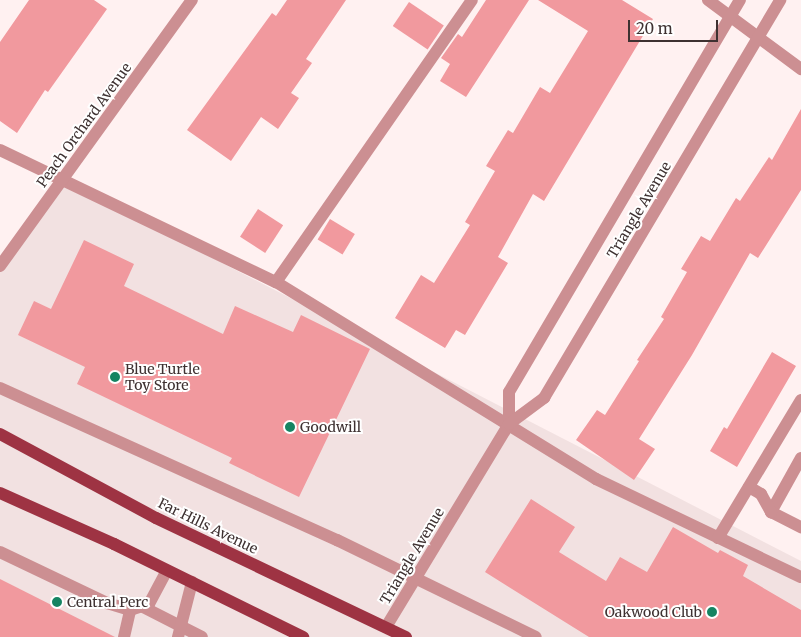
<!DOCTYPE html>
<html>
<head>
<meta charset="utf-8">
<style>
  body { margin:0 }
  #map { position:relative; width:801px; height:637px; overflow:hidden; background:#fff1f1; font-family:Merriweather,serif }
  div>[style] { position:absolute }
  .built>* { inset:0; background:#f2e1e1 }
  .building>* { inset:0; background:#f1999e; transform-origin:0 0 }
  .service>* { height:12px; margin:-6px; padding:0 6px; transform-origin:6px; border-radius:6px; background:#cc8f92 }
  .minor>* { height:12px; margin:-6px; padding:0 6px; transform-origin:6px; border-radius:6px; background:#cc8f92 }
  .primary>* { height:12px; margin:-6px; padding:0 6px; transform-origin:6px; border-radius:6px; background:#9e3343 }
  .dots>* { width:14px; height:14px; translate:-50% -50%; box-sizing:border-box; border:2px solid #fff; border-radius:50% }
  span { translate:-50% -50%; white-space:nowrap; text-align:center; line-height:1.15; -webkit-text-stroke:4px #fff; paint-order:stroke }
  .street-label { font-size:14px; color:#3e3131 }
  .poi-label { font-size:14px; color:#3e3131 }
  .left { translate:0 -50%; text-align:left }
  .right { translate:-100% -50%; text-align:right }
  .scale { position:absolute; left:628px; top:20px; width:90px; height:22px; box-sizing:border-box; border:2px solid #3e3131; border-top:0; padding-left:6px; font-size:15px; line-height:18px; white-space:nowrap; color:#3e3131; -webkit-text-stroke:4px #fff; paint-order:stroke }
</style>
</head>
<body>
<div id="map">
  <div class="built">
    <i style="clip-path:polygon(63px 181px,801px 561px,801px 637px,0 637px,0 263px)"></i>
  </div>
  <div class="building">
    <i style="clip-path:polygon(29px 0,94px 0,107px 9px,48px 92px,45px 90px,17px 133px,0 121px,0 42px)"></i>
    <i style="clip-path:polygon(287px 0,346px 0,306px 59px,312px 63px,291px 93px,299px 98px,278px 129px,261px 117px,231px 161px,187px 130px,272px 13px,276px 16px)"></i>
    <i style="clip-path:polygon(486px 0,529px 0,466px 97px,440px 81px,450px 64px,441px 58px,458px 34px,462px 37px)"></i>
    <i style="clip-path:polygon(538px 0,622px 0,653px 19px,544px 201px,533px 194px,498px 257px,508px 263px,465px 335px,456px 330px,445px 348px,395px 318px,421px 275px,434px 283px,470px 225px,465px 222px,495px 171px,486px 166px,508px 130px,513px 133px,540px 87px,550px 93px,588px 31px)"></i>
    <i style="left:409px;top:2px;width:42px;height:29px;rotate:34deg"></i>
    <i style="clip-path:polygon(801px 109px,801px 190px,758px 258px,750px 253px,692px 355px,639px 439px,655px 449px,634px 480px,576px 440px,597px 410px,605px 415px,639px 361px,637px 360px,664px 319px,661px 317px,687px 272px,681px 269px,701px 236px,710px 241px,736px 198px,740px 201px,769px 157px,772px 160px)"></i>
    <i style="left:258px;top:209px;width:30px;height:33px;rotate:33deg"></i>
    <i style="left:330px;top:219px;width:29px;height:24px;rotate:31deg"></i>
    <i style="clip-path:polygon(84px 240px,134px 264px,124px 286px,223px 334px,235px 306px,293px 332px,301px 315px,370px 349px,299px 497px,229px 463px,232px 458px,77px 384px,85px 367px,18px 335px,34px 301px,51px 309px)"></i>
    <i style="clip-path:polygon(772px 352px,796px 366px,737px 467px,710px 451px,724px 427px,727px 429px)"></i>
    <i style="clip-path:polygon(531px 499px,575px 527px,559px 552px,606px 581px,620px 557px,647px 572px,673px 527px,718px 553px,720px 550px,748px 565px,743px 576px,801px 610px,801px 637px,589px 637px,485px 572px)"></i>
    <i style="clip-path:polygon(0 579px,115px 637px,0 637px)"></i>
  </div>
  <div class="service">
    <i style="left:0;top:150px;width:306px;rotate:25.6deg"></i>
    <i style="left:276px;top:282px;width:376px;rotate:31.6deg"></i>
    <i style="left:596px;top:479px;width:227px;rotate:25.6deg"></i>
    <i style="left:276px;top:282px;width:343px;rotate:-55.2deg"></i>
    <i style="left:0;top:388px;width:370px;rotate:24.3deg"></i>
    <i style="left:337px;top:540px;width:221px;rotate:26deg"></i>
    <i style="left:801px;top:458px;width:62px;rotate:119.1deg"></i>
    <i style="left:771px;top:512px;width:34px;rotate:27deg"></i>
    <i style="left:749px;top:487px;width:14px;rotate:30deg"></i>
    <i style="left:761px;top:494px;width:21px;rotate:61deg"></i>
    <i style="left:718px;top:538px;width:161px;rotate:-59deg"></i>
    <i style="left:0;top:552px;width:119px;rotate:25.5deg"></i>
    <i style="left:107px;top:603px;width:24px;rotate:17deg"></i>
    <i style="left:130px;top:610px;width:20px;rotate:-18deg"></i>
    <i style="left:149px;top:604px;width:38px;rotate:-62deg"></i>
    <i style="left:143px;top:607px;width:66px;rotate:27deg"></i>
    <i style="left:124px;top:637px;width:28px;rotate:-77deg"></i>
    <i style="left:178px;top:637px;width:57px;rotate:-75.7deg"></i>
  </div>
  <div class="minor">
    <i style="left:708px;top:0;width:116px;rotate:36.6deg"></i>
    <i style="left:0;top:266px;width:328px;rotate:-54.2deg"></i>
    <i style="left:509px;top:424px;width:32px;rotate:-90deg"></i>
    <i style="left:509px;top:392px;width:455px;rotate:-59.5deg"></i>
    <i style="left:386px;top:627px;width:237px;rotate:-58.8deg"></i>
    <i style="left:509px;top:424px;width:44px;rotate:-36.6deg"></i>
    <i style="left:544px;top:398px;width:463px;rotate:-59.3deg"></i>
  </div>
  <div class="primary">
    <i style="left:0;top:434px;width:177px;rotate:28.3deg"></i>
    <i style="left:156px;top:518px;width:277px;rotate:25.5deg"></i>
    <i style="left:0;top:493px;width:125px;rotate:24.1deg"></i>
    <i style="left:114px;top:544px;width:211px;rotate:26.2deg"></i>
  </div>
  <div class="dots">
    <i style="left:115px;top:377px;background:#158462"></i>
    <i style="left:290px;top:427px;background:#158462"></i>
    <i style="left:57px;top:602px;background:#158462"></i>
    <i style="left:712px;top:612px;background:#158462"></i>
  </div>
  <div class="street-label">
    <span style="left:84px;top:125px;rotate:-54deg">Peach Orchard Avenue</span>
    <span style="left:639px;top:210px;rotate:-59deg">Triangle Avenue</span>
    <span style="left:208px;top:526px;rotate:26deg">Far Hills Avenue</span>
    <span style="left:412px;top:556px;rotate:-59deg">Triangle Avenue</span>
  </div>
  <div class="poi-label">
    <span class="left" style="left:125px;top:377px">Blue Turtle<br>Toy Store</span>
    <span class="left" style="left:300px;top:427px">Goodwill</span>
    <span class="left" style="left:67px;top:602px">Central Perc</span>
    <span class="right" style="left:702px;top:612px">Oakwood Club</span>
  </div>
  <div class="scale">20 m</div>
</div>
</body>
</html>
